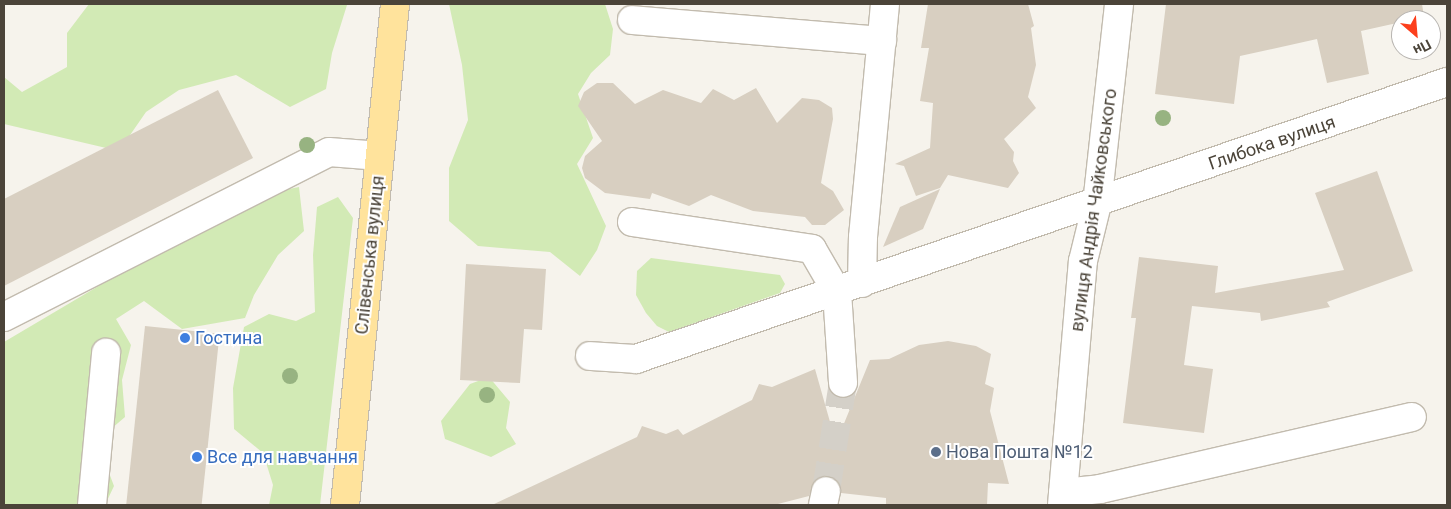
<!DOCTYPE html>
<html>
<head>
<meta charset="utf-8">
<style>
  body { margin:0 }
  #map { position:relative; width:1451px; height:509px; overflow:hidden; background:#f6f3ec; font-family:Roboto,sans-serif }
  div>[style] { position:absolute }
  .green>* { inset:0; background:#d2eab5 }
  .building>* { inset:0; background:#d8cfc1; transform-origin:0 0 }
  .minor-tunnel>* { height:28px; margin-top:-14px; transform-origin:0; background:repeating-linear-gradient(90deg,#d4d0c8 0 28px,transparent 0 42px) }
  .roads { filter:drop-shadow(1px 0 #c2bbae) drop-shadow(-1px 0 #c2bbae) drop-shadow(0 1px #c2bbae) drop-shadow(0 -1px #c2bbae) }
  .minor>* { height:28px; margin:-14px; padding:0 14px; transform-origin:14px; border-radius:14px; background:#fff }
  .major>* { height:28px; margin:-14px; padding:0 14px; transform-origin:14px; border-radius:14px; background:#ffe39c }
  .trees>* { width:16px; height:16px; margin:-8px; border-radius:50%; background:#97b381 }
  .dots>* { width:14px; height:14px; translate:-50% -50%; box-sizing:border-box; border:2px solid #fff; border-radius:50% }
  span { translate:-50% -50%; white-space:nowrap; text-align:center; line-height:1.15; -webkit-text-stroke:4px #fff; paint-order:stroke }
  .street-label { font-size:18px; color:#4b4439 }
  .shop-label { font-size:18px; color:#366cbe }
  .left { translate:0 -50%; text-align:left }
  .service-label { font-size:18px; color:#4e5e75 }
  .frame { position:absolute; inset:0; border:5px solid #4b4439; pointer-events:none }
  .north { position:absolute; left:1391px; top:10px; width:50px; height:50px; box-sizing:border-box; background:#fff; border:1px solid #b7b4b0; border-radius:50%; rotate:153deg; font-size:14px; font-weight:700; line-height:20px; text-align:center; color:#4b4439 }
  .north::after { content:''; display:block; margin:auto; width:18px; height:22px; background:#fc3f1d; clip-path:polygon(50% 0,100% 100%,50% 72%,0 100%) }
</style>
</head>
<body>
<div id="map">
  <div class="green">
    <i style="clip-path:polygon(89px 4px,347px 4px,347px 5px,332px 53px,326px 89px,290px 107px,236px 75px,179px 90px,146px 112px,119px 151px,4px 124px,4px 77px,22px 92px,67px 67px,67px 33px)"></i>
    <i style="clip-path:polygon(449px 4px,605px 4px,613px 29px,610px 55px,591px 73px,578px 94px,593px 138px,577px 164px,606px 226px,597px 250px,580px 276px,550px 252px,478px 246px,449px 221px,449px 168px,468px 120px,462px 65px)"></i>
    <i style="clip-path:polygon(299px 187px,304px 231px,278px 255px,254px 295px,245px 318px,182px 329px,144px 301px,116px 319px,131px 345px,122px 380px,125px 417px,97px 441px,114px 486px,105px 505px,4px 505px,4px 342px,200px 226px,259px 195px)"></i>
    <i style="clip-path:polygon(338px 197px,353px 218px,320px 505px,269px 505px,273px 485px,263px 453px,234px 429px,233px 388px,244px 327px,269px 314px,296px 321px,315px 312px,313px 255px,317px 207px)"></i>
    <i style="clip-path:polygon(651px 258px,780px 275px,785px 284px,780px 293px,669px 332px,657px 326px,646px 313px,636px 295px,637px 271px)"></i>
    <i style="clip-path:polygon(489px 377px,510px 402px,506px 428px,516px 444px,491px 457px,445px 439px,441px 421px,470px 384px)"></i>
  </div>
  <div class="building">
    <i style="clip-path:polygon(928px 4px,1028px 4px,1034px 26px,1031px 28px,1036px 65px,1028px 97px,1036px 108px,1004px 139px,1014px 152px,1013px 161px,1019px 173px,1008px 188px,948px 175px,940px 188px,916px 196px,904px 166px,895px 164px,930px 148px,933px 103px,920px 101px,929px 48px,921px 48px)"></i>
    <i style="clip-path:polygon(1166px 4px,1422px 4px,1424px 17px,1361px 31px,1369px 74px,1327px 83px,1317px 39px,1240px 56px,1234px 104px,1155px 94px)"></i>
    <i style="clip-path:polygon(597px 83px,613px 83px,635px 104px,663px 90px,701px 103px,713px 89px,734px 100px,756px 88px,777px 123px,802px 98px,819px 100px,832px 108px,833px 119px,821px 183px,833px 191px,844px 210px,825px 225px,812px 225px,805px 217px,753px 211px,711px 195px,689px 206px,652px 193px,650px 199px,605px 193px,585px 178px,582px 168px,585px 156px,602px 141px,578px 106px,584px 92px)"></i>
    <i style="clip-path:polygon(218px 90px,253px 158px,4px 286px,4px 199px)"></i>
    <i style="clip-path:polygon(1377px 171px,1413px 271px,1327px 302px,1330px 307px,1261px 321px,1260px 313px,1192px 306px,1184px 365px,1213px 369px,1204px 433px,1123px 423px,1136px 318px,1131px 318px,1139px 257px,1218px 266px,1215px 293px,1344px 270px,1315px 193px)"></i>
    <i style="clip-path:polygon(940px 189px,923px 229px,883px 247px,900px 207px)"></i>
    <i style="clip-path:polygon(466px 264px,546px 269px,542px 330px,524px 329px,520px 383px,460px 380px)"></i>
    <i style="left:145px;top:326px;width:75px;height:180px;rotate:6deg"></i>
    <i style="clip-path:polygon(948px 341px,976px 346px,991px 354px,985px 384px,994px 388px,990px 411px,1009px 484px,988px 483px,987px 505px,886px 505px,886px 498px,841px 493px,837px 480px,829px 476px,815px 480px,809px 496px,774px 505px,492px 505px,637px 437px,642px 426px,666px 434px,678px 429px,683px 435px,752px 400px,759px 384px,772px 387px,815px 369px,836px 443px,870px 360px,889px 359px,919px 345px)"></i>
  </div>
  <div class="minor-tunnel">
    <i style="left:826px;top:491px;width:109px;rotate:-81.1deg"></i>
  </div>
  <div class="roads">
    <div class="minor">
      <i style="left:632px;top:20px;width:251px;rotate:4.8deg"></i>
      <i style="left:632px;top:222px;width:182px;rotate:8.5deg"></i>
      <i style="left:812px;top:249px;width:50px;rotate:59.8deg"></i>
      <i style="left:837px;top:292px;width:91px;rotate:86.2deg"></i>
      <i style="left:862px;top:283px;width:46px;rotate:-88.8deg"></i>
      <i style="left:863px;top:237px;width:234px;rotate:-84.6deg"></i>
      <i style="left:4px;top:317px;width:364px;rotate:-26.9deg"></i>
      <i style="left:329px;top:152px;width:51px;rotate:4.5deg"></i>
      <i style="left:590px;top:356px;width:46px;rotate:3.7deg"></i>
      <i style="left:636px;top:359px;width:857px;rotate:-18.86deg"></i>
      <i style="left:1063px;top:493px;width:37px;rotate:-6deg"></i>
      <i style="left:1100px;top:489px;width:320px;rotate:-13deg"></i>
      <i style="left:92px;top:505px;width:153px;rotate:-84.7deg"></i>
      <i style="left:823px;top:505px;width:14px;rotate:-78deg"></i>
      <i style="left:1062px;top:505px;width:245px;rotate:-85.1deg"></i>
      <i style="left:1083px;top:261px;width:59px;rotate:-76.2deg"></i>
      <i style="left:1097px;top:204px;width:201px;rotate:-83.7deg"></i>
    </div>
    <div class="major">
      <i style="left:345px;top:505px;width:503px;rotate:-84.3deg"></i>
    </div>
  </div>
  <div class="trees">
    <i style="left:1163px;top:118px"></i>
    <i style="left:307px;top:145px"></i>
    <i style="left:290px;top:376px"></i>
    <i style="left:487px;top:395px"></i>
  </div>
  <div class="dots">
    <i style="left:185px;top:338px;background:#3f7fe0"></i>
    <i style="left:936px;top:452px;background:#5c6f8a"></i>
    <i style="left:197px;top:457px;background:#3f7fe0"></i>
  </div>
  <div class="street-label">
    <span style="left:1272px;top:143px;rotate:-19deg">Глибока вулиця</span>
    <span style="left:1094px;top:210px;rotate:-82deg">вулиця Андрія Чайковського</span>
    <span style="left:370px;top:255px;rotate:-84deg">Слівенська вулиця</span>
  </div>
  <div class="shop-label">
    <span class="left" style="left:195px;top:338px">Гостина</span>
    <span class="left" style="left:207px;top:457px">Все для навчання</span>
  </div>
  <div class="service-label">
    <span class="left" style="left:946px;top:452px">Нова Пошта №12</span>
  </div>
  <div class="frame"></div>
  <div class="north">Пн</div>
</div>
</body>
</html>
